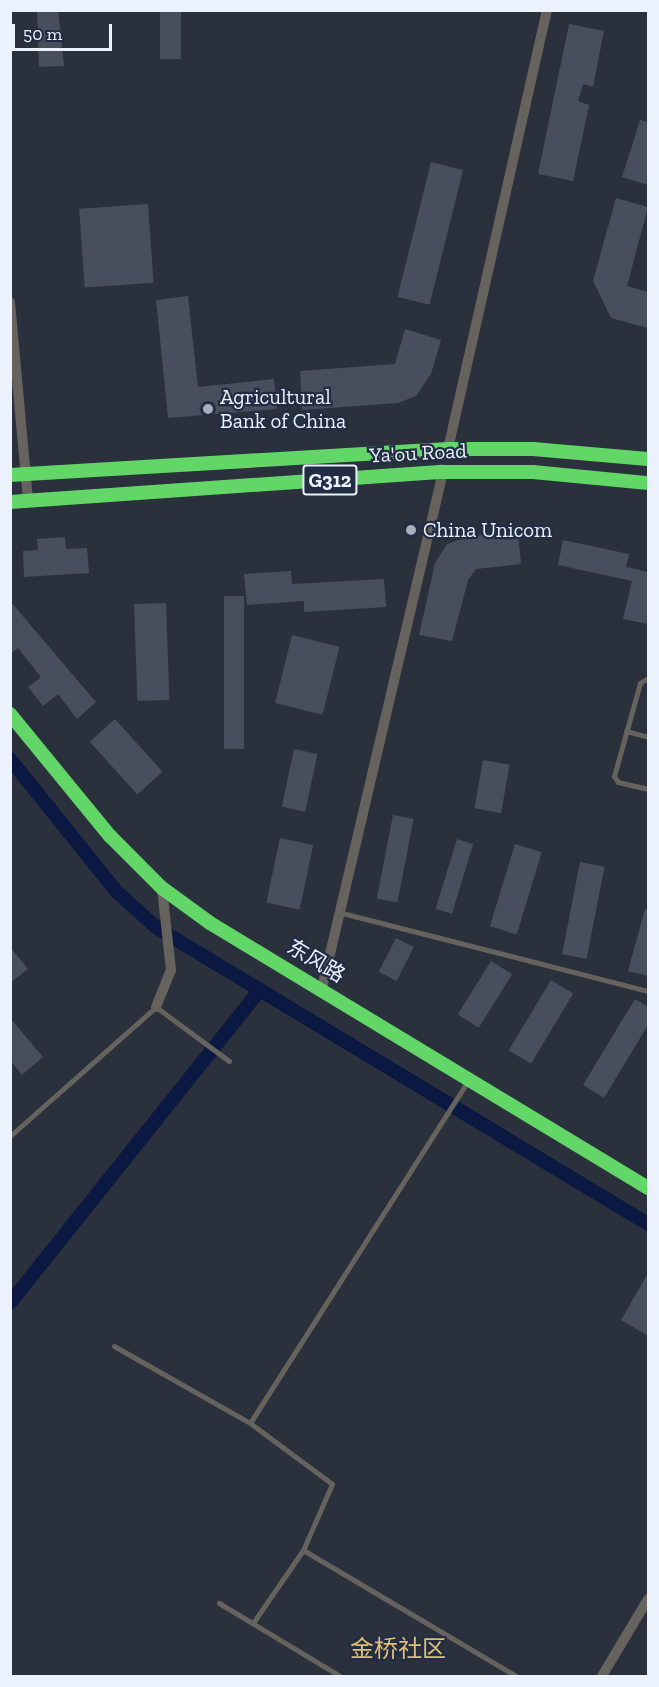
<!DOCTYPE html>
<html>
<head>
<meta charset="utf-8">
<style>
  body { margin:0 }
  #map { position:relative; width:659px; height:1687px; overflow:hidden; background:#2a303c; font-family:"Zilla Slab","Noto Sans SC",serif }
  div>[style] { position:absolute }
  .canal>* { height:14px; margin:-7px; padding:0 7px; transform-origin:7px; border-radius:7px; background:#0b1942 }
  .building>* { inset:0; background:#474e5e; transform-origin:0 0 }
  .lane>* { height:5px; margin:-2.5px; padding:0 2.5px; transform-origin:2.5px; border-radius:2.5px; background:#66635e }
  .street>* { height:10px; margin:-5px; padding:0 5px; transform-origin:5px; border-radius:5px; background:#66635e }
  .fast>* { height:14px; margin:-7px; padding:0 7px; transform-origin:7px; border-radius:7px; background:#63d668 }
  .dots>* { width:16px; height:16px; translate:-50% -50%; box-sizing:border-box; border:3px solid #222d44; border-radius:50% }
  span { translate:-50% -50%; white-space:nowrap; text-align:center; line-height:1.15; -webkit-text-stroke:4.5px #222d44; paint-order:stroke }
  .shield-label span { padding:2px 4px; background:#222d44; border:2px solid; border-radius:4px; -webkit-text-stroke-width:0 }
  .shield-label { font-size:20px; color:#ebf1fd; font-weight:700 }
  .poi-label { font-size:21px; color:#ebf1fd }
  .left { translate:0 -50%; text-align:left }
  .street-label { font-size:21px; color:#ebf1fd }
  .quarter-label { font-size:24px; color:#dfbe75 }
  .frame { position:absolute; inset:0; border:12px solid #ebf1fd; pointer-events:none }
  .scale { position:absolute; left:12px; top:24px; width:100px; height:27px; box-sizing:border-box; border:3px solid #ebf1fd; border-top:0; padding-left:8px; font-size:18px; line-height:21px; white-space:nowrap; color:#ebf1fd; -webkit-text-stroke:4px #222d44; paint-order:stroke }
</style>
</head>
<body>
<div id="map">
  <div class="canal">
    <i style="left:10px;top:759px;width:171px;rotate:51.2deg"></i>
    <i style="left:117px;top:892px;width:54px;rotate:42deg"></i>
    <i style="left:157px;top:928px;width:573px;rotate:31.08deg"></i>
    <i style="left:10px;top:1303px;width:401px;rotate:-51.4deg"></i>
  </div>
  <div class="building">
    <i style="clip-path:polygon(37px 10px,58px 10px,64px 66px,39px 67px)"></i>
    <i style="left:160px;top:10px;width:21px;height:49px"></i>
    <i style="clip-path:polygon(569px 24px,604px 31px,593px 87px,583px 84px,578px 101px,589px 105px,573px 181px,538px 174px)"></i>
    <i style="clip-path:polygon(640px 120px,648px 122px,648px 185px,622px 177px)"></i>
    <i style="left:431px;top:162px;width:33px;height:139px;rotate:14deg"></i>
    <i style="clip-path:polygon(616px 198px,648px 207px,627px 286px,648px 292px,648px 328px,611px 318px,593px 281px)"></i>
    <i style="left:148px;top:204px;width:79px;height:69px;rotate:86deg"></i>
    <i style="clip-path:polygon(188px 296px,198px 387px,274px 379px,277px 409px,168px 418px,156px 300px)"></i>
    <i style="clip-path:polygon(405px 329px,441px 340px,431px 374px,416px 396px,398px 403px,302px 410px,300px 371px,395px 364px)"></i>
    <i style="clip-path:polygon(518px 532px,521px 564px,476px 569px,468px 580px,452px 641px,419px 635px,435px 563px,447px 544px,471px 536px)"></i>
    <i style="clip-path:polygon(65px 537px,66px 549px,87px 548px,89px 573px,24px 577px,23px 551px,38px 550px,37px 539px)"></i>
    <i style="clip-path:polygon(563px 540px,629px 554px,626px 567px,648px 572px,648px 624px,623px 619px,632px 581px,558px 565px)"></i>
    <i style="clip-path:polygon(291px 571px,292px 584px,384px 579px,386px 607px,304px 612px,304px 601px,247px 605px,244px 574px)"></i>
    <i style="left:224px;top:596px;width:20px;height:153px"></i>
    <i style="clip-path:polygon(10px 601px,96px 702px,77px 719px,58px 694px,43px 706px,28px 687px,41px 677px,18px 648px,10px 654px)"></i>
    <i style="left:166px;top:603px;width:97px;height:32px;rotate:88deg"></i>
    <i style="left:292px;top:635px;width:49px;height:70px;rotate:14deg"></i>
    <i style="left:115px;top:719px;width:71px;height:34px;rotate:48deg"></i>
    <i style="left:294px;top:749px;width:24px;height:59px;rotate:12deg"></i>
    <i style="left:483px;top:760px;width:27px;height:49px;rotate:10deg"></i>
    <i style="left:393px;top:815px;width:21px;height:85px;rotate:11deg"></i>
    <i style="left:280px;top:838px;width:34px;height:66px;rotate:12deg"></i>
    <i style="left:457px;top:839px;width:17px;height:73px;rotate:17deg"></i>
    <i style="left:515px;top:844px;width:28px;height:86px;rotate:17deg"></i>
    <i style="left:580px;top:862px;width:25px;height:94px;rotate:11deg"></i>
    <i style="clip-path:polygon(645px 909px,648px 909px,648px 976px,628px 971px)"></i>
    <i style="left:396px;top:938px;width:20px;height:38px;rotate:27deg"></i>
    <i style="clip-path:polygon(10px 947px,28px 969px,10px 983px)"></i>
    <i style="left:491px;top:961px;width:25px;height:63px;rotate:32deg"></i>
    <i style="left:551px;top:980px;width:26px;height:82px;rotate:31deg"></i>
    <i style="clip-path:polygon(635px 999px,648px 1007px,648px 1025px,604px 1098px,583px 1085px)"></i>
    <i style="clip-path:polygon(10px 1018px,43px 1057px,22px 1075px,10px 1060px)"></i>
    <i style="clip-path:polygon(648px 1273px,648px 1336px,621px 1320px)"></i>
  </div>
  <div class="lane">
    <i style="left:648px;top:678px;width:9px;rotate:148deg"></i>
    <i style="left:640px;top:683px;width:97px;rotate:105.6deg"></i>
    <i style="left:614px;top:776px;width:7px;rotate:56deg"></i>
    <i style="left:618px;top:782px;width:31px;rotate:13deg"></i>
    <i style="left:626px;top:731px;width:23px;rotate:15deg"></i>
    <i style="left:342px;top:913px;width:316px;rotate:14.3deg"></i>
    <i style="left:10px;top:1136px;width:195px;rotate:-41.5deg"></i>
    <i style="left:156px;top:1007px;width:91px;rotate:36.5deg"></i>
    <i style="left:114px;top:1346px;width:156px;rotate:29.5deg"></i>
    <i style="left:250px;top:1423px;width:102px;rotate:36.6deg"></i>
    <i style="left:332px;top:1484px;width:72px;rotate:113.7deg"></i>
    <i style="left:303px;top:1550px;width:88px;rotate:124.4deg"></i>
    <i style="left:250px;top:1423px;width:406px;rotate:-57.5deg"></i>
    <i style="left:303px;top:1550px;width:247px;rotate:30.6deg"></i>
    <i style="left:219px;top:1603px;width:141px;rotate:31.1deg"></i>
  </div>
  <div class="street">
    <i style="left:10px;top:302px;width:200px;rotate:84.8deg"></i>
    <i style="left:448px;top:449px;width:450px;rotate:-77.3deg"></i>
    <i style="left:322px;top:988px;width:530px;rotate:-76.8deg"></i>
    <i style="left:156px;top:1007px;width:40px;rotate:-68deg"></i>
    <i style="left:171px;top:970px;width:82px;rotate:-96.3deg"></i>
    <i style="left:602px;top:1676px;width:90px;rotate:-59.1deg"></i>
  </div>
  <div class="fast">
    <i style="left:10px;top:475px;width:439px;rotate:-3.4deg"></i>
    <i style="left:448px;top:449px;width:85px"></i>
    <i style="left:533px;top:449px;width:115px;rotate:5deg"></i>
    <i style="left:10px;top:502px;width:434px;rotate:-4deg"></i>
    <i style="left:443px;top:472px;width:90px"></i>
    <i style="left:533px;top:472px;width:116px;rotate:5.5deg"></i>
    <i style="left:10px;top:714px;width:158px;rotate:50.7deg"></i>
    <i style="left:110px;top:836px;width:74px;rotate:45deg"></i>
    <i style="left:162px;top:888px;width:59px;rotate:36.1deg"></i>
    <i style="left:210px;top:923px;width:512px;rotate:31.17deg"></i>
  </div>
  <div class="dots">
    <i style="left:208px;top:409px;background:#a7adb9"></i>
    <i style="left:411px;top:530px;background:#a7adb9"></i>
  </div>
  <div class="shield-label">
    <span style="left:330px;top:480px">G312</span>
  </div>
  <div class="poi-label">
    <span class="left" style="left:220px;top:409px">Agricultural<br>Bank of China</span>
    <span class="left" style="left:423px;top:530px">China Unicom</span>
  </div>
  <div class="street-label">
    <span style="left:418px;top:453px;rotate:-3deg">Ya'ou Road</span>
    <span style="left:316px;top:961px;rotate:31deg">东风路</span>
  </div>
  <div class="quarter-label">
    <span style="left:398px;top:1649px">金桥社区</span>
  </div>
  <div class="frame"></div>
  <div class="scale">50 m</div>
</div>
</body>
</html>
